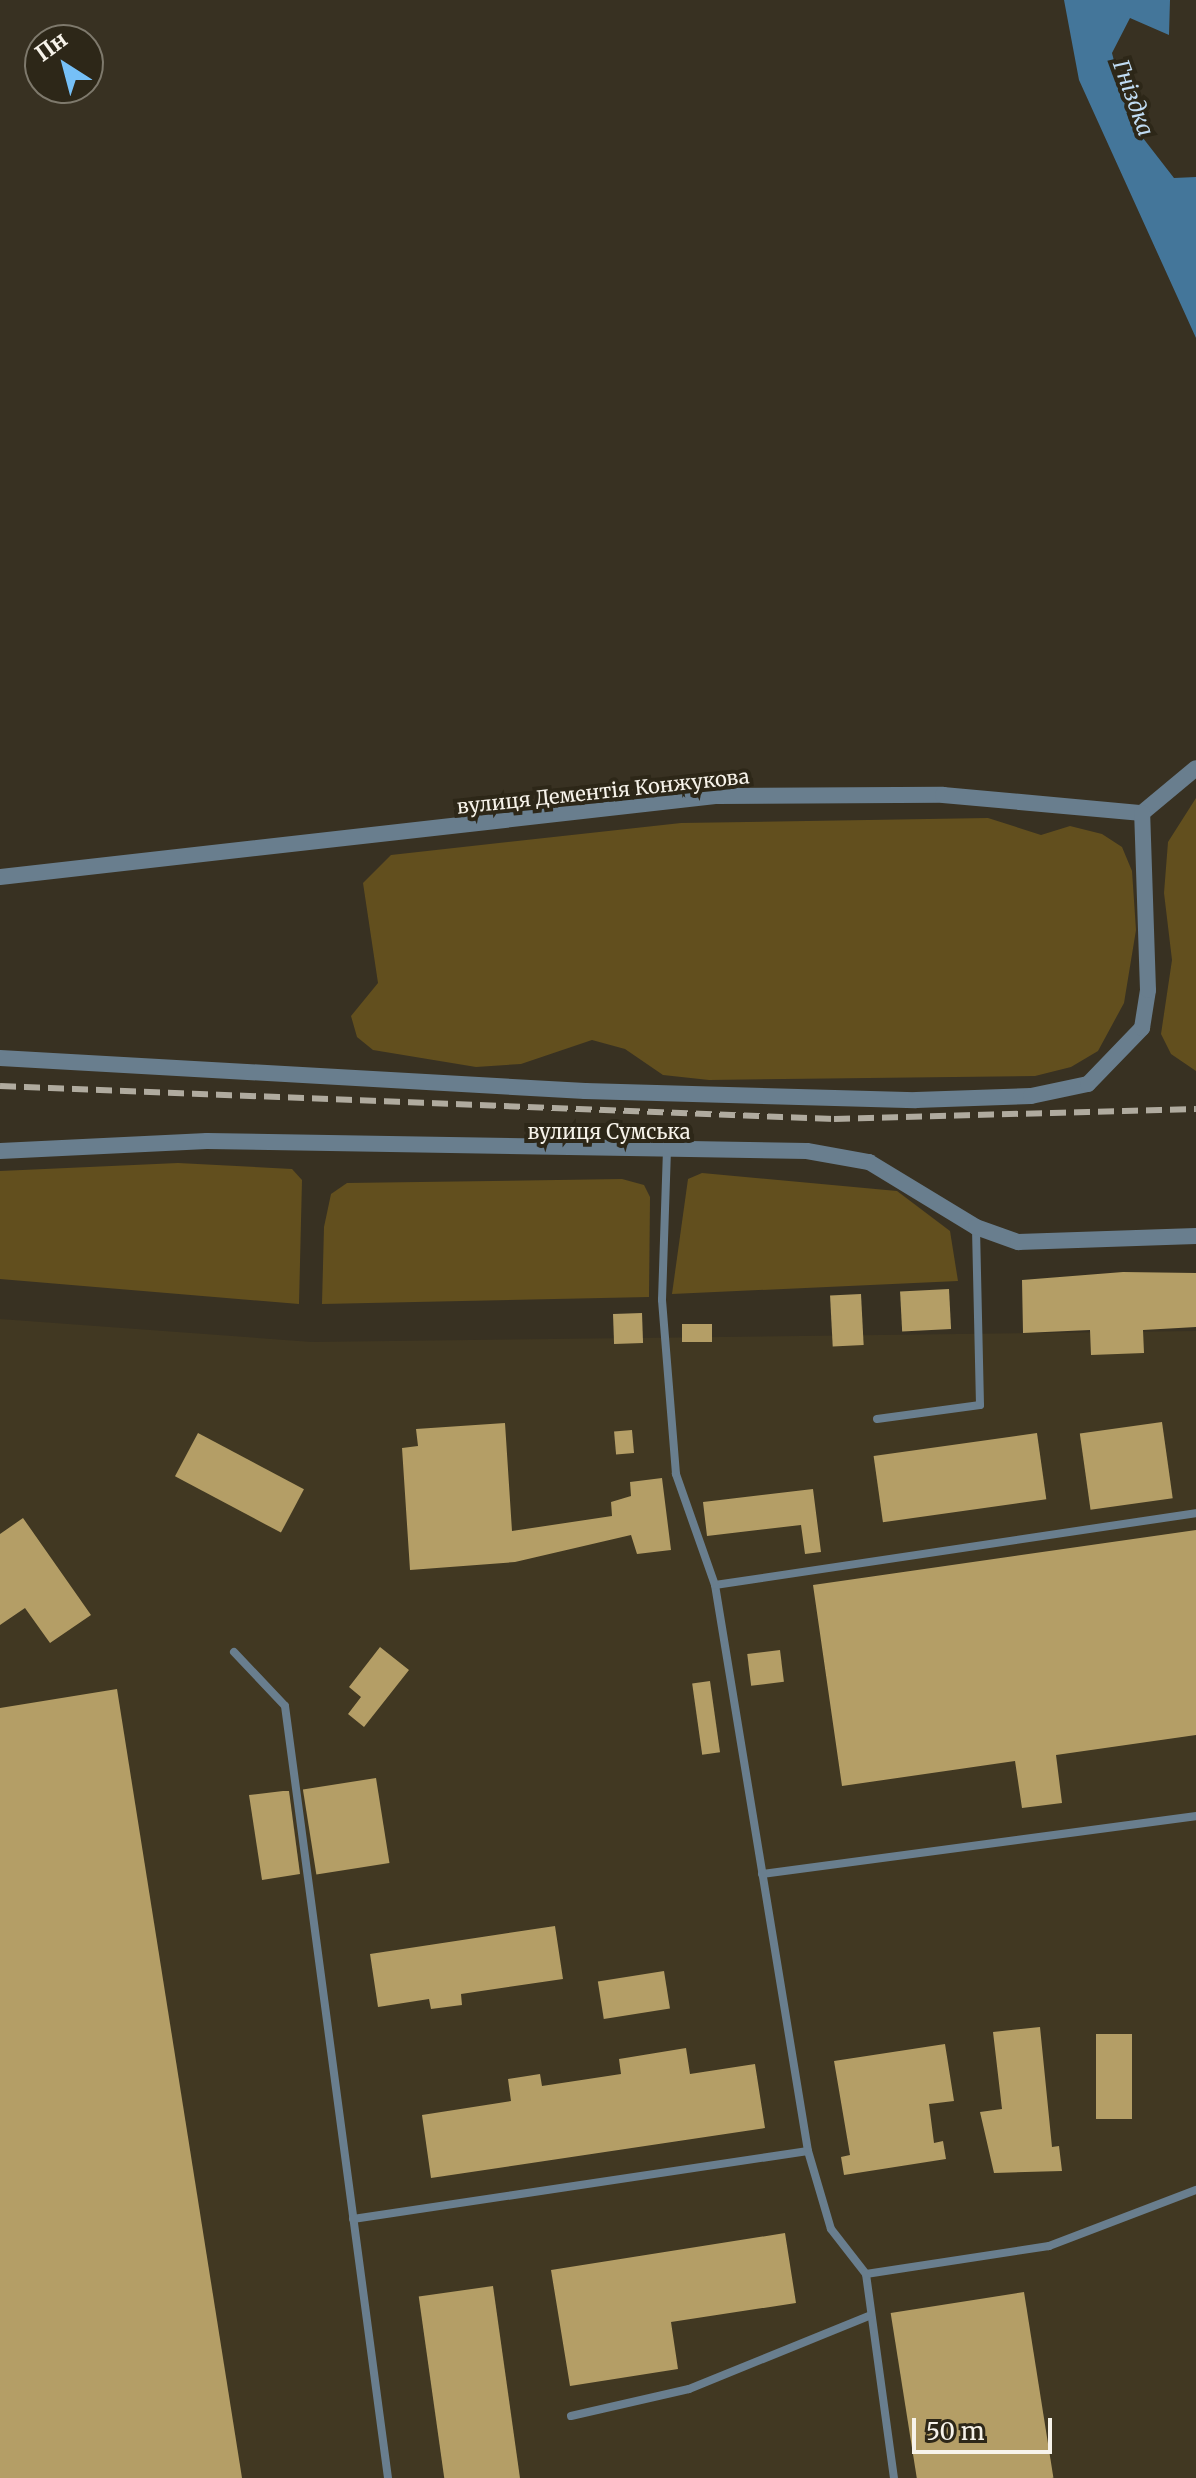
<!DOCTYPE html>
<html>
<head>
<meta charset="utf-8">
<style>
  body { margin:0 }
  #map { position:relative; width:1196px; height:2478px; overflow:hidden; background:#383122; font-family:Merriweather,serif }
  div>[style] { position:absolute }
  .built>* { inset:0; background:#413822 }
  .green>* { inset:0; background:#624f1e }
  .water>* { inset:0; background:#44769a }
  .building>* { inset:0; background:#b49e66; transform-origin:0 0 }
  .service>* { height:8px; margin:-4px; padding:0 4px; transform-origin:4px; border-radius:4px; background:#697e8e }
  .minor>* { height:16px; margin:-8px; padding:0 8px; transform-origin:8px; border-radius:8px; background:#697e8e }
  .rail>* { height:6px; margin-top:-3px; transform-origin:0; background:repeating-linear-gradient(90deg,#b0ab9f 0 16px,transparent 0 24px) }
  span { translate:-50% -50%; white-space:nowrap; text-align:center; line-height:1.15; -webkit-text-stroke:8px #2d2718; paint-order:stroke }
  .street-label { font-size:20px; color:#f7f3ea }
  .water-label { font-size:22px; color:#c0dcf3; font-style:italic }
  .north { position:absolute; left:24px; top:24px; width:80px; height:80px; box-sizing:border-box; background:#2d2718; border:2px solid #7e796c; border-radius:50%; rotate:324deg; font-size:22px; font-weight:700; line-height:32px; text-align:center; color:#f7f3ea }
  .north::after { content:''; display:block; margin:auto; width:28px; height:36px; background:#76c0f7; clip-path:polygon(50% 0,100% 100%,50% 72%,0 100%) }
  .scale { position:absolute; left:912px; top:2418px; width:140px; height:36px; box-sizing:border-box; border:4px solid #f7f3ea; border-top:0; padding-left:10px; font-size:24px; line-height:28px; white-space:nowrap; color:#f7f3ea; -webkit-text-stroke:6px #2d2718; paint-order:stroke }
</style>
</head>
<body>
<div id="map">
  <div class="built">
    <i style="clip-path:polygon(0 1319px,312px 1342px,1196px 1331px,1196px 2478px,0 2478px)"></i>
  </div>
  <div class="green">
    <i style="clip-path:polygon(1196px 798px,1196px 1071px,1171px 1054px,1161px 1034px,1172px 960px,1164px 893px,1168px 842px)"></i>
    <i style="clip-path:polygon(988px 818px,1041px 835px,1070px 826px,1102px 834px,1122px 847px,1132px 871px,1136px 930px,1124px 1003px,1098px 1051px,1071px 1067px,1035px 1076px,709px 1080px,663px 1075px,625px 1049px,592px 1040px,521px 1064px,476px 1067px,373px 1050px,357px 1037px,351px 1016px,378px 983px,363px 883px,391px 855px,681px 823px)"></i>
    <i style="clip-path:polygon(178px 1163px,292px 1169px,302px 1180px,299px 1304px,0 1279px,0 1171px)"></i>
    <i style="clip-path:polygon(702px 1173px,897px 1191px,950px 1231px,958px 1281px,672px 1294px,688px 1179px)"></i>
    <i style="clip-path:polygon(622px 1179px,644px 1185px,650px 1197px,649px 1297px,322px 1304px,324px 1227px,331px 1194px,347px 1183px)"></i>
  </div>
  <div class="water">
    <i style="clip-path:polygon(1064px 0,1170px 0,1169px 35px,1130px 18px,1112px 53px,1129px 120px,1174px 178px,1196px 177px,1196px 338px,1079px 80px)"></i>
  </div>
  <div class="building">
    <i style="clip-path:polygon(1123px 1272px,1196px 1273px,1196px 1327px,1143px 1330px,1144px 1353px,1091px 1355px,1090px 1330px,1023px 1333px,1022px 1280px)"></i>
    <i style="left:949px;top:1289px;width:40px;height:49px;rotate:87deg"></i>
    <i style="left:861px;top:1294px;width:51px;height:31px;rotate:87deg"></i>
    <i style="left:642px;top:1313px;width:30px;height:29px;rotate:88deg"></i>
    <i style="left:682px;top:1324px;width:30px;height:18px"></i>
    <i style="left:1162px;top:1422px;width:77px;height:83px;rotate:82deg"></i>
    <i style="clip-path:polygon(505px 1423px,512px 1531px,612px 1516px,611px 1502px,631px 1496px,630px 1482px,662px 1478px,671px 1550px,637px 1554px,631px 1535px,515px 1562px,410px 1570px,402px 1448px,418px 1446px,416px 1429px)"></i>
    <i style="left:632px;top:1430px;width:23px;height:18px;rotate:85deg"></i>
    <i style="left:198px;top:1433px;width:120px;height:49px;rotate:28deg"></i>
    <i style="left:1037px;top:1433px;width:67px;height:165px;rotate:82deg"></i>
    <i style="clip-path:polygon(813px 1489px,821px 1552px,805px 1554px,801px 1525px,707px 1536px,703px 1502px)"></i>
    <i style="clip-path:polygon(23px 1518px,91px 1615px,50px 1643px,25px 1608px,0 1625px,0 1534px)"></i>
    <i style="clip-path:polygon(1196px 1530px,1196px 1735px,1056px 1755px,1062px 1803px,1022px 1808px,1015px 1761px,842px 1786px,813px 1585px)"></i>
    <i style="clip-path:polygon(380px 1647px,409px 1670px,364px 1727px,348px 1714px,361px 1697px,349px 1687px)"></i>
    <i style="left:780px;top:1650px;width:32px;height:33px;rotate:83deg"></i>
    <i style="left:710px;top:1681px;width:72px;height:18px;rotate:82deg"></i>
    <i style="clip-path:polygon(117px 1689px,242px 2478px,0 2478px,0 1708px)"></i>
    <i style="left:376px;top:1778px;width:86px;height:74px;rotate:81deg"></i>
    <i style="clip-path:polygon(283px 1791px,289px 1791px,300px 1874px,262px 1880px,249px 1795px)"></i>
    <i style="clip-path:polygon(555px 1926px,563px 1979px,461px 1994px,462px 2005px,431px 2009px,429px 1999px,378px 2007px,370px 1954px)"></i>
    <i style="left:664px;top:1971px;width:38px;height:67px;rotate:81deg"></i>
    <i style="clip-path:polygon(1040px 2027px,1052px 2147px,1059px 2146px,1062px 2171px,994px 2173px,980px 2112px,1002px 2109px,993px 2032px)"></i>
    <i style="left:1096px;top:2034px;width:36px;height:85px"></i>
    <i style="clip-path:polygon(945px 2044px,954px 2101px,929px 2104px,934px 2143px,943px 2141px,946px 2159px,844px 2175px,841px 2157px,850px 2155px,834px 2061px)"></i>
    <i style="clip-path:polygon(686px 2048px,690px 2074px,755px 2064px,765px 2128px,431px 2178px,422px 2115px,511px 2101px,508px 2079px,540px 2074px,542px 2086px,621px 2074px,619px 2059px)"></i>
    <i style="clip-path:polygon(785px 2233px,796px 2303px,671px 2322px,678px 2369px,570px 2386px,551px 2270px)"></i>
    <i style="left:493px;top:2286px;width:194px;height:75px;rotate:82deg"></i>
    <i style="left:1024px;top:2292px;width:188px;height:135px;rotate:81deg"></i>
  </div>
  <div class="service">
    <i style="left:877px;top:1419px;width:104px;rotate:-7.7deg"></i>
    <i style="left:980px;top:1405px;width:177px;rotate:-91.3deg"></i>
    <i style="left:715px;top:1585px;width:486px;rotate:-8.5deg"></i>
    <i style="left:234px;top:1652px;width:74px;rotate:46.6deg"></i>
    <i style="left:285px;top:1706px;width:779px;rotate:82.4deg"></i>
    <i style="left:762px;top:1874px;width:438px;rotate:-7.6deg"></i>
    <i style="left:808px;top:2151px;width:81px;rotate:73.6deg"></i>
    <i style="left:831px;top:2229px;width:57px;rotate:52.1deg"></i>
    <i style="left:866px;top:2274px;width:206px;rotate:82.2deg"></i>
    <i style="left:353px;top:2219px;width:460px;rotate:-8.5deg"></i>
    <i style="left:808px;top:2151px;width:574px;rotate:-99.33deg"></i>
    <i style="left:715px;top:1585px;width:118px;rotate:-109.4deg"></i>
    <i style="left:676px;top:1474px;width:175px;rotate:-94.6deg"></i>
    <i style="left:662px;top:1300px;width:148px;rotate:-88.1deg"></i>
    <i style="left:866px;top:2274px;width:185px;rotate:-8.7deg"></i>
    <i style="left:1049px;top:2246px;width:157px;rotate:-20.9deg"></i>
    <i style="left:571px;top:2416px;width:121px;rotate:-12.9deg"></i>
    <i style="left:689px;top:2389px;width:196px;rotate:-22.1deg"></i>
  </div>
  <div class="minor">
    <i style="left:1142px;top:813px;width:70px;rotate:-39.8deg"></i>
    <i style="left:0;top:877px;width:722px;rotate:-6.45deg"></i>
    <i style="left:717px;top:796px;width:226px;rotate:-0.3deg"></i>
    <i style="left:943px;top:795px;width:200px;rotate:5.2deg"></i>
    <i style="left:0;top:1058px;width:586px;rotate:3.23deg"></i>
    <i style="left:585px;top:1091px;width:331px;rotate:1.6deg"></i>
    <i style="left:916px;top:1100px;width:115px;rotate:-2deg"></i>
    <i style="left:1031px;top:1096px;width:58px;rotate:-11.9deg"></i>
    <i style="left:1088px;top:1084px;width:78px;rotate:-46deg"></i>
    <i style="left:1142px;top:1028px;width:38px;rotate:-81deg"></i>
    <i style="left:1148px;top:990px;width:177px;rotate:-91.9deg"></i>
    <i style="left:0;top:1151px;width:207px;rotate:-2.8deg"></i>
    <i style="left:207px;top:1141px;width:600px;rotate:0.95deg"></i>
    <i style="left:807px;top:1151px;width:63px;rotate:10.1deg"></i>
    <i style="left:869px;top:1162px;width:125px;rotate:31.3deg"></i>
    <i style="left:976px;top:1227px;width:45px;rotate:19.7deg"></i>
    <i style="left:1018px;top:1242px;width:178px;rotate:-1.9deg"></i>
  </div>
  <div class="rail">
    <i style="left:0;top:1086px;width:835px;rotate:2.27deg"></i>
    <i style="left:834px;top:1119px;width:362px;rotate:-1.6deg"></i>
  </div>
  <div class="street-label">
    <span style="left:603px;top:791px;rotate:-6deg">вулиця Дементія Конжукова</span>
    <span style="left:609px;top:1131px">вулиця Сумська</span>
  </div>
  <div class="water-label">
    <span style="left:1133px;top:98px;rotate:70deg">Гніздка</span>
  </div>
  <div class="north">Пн</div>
  <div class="scale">50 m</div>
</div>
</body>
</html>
